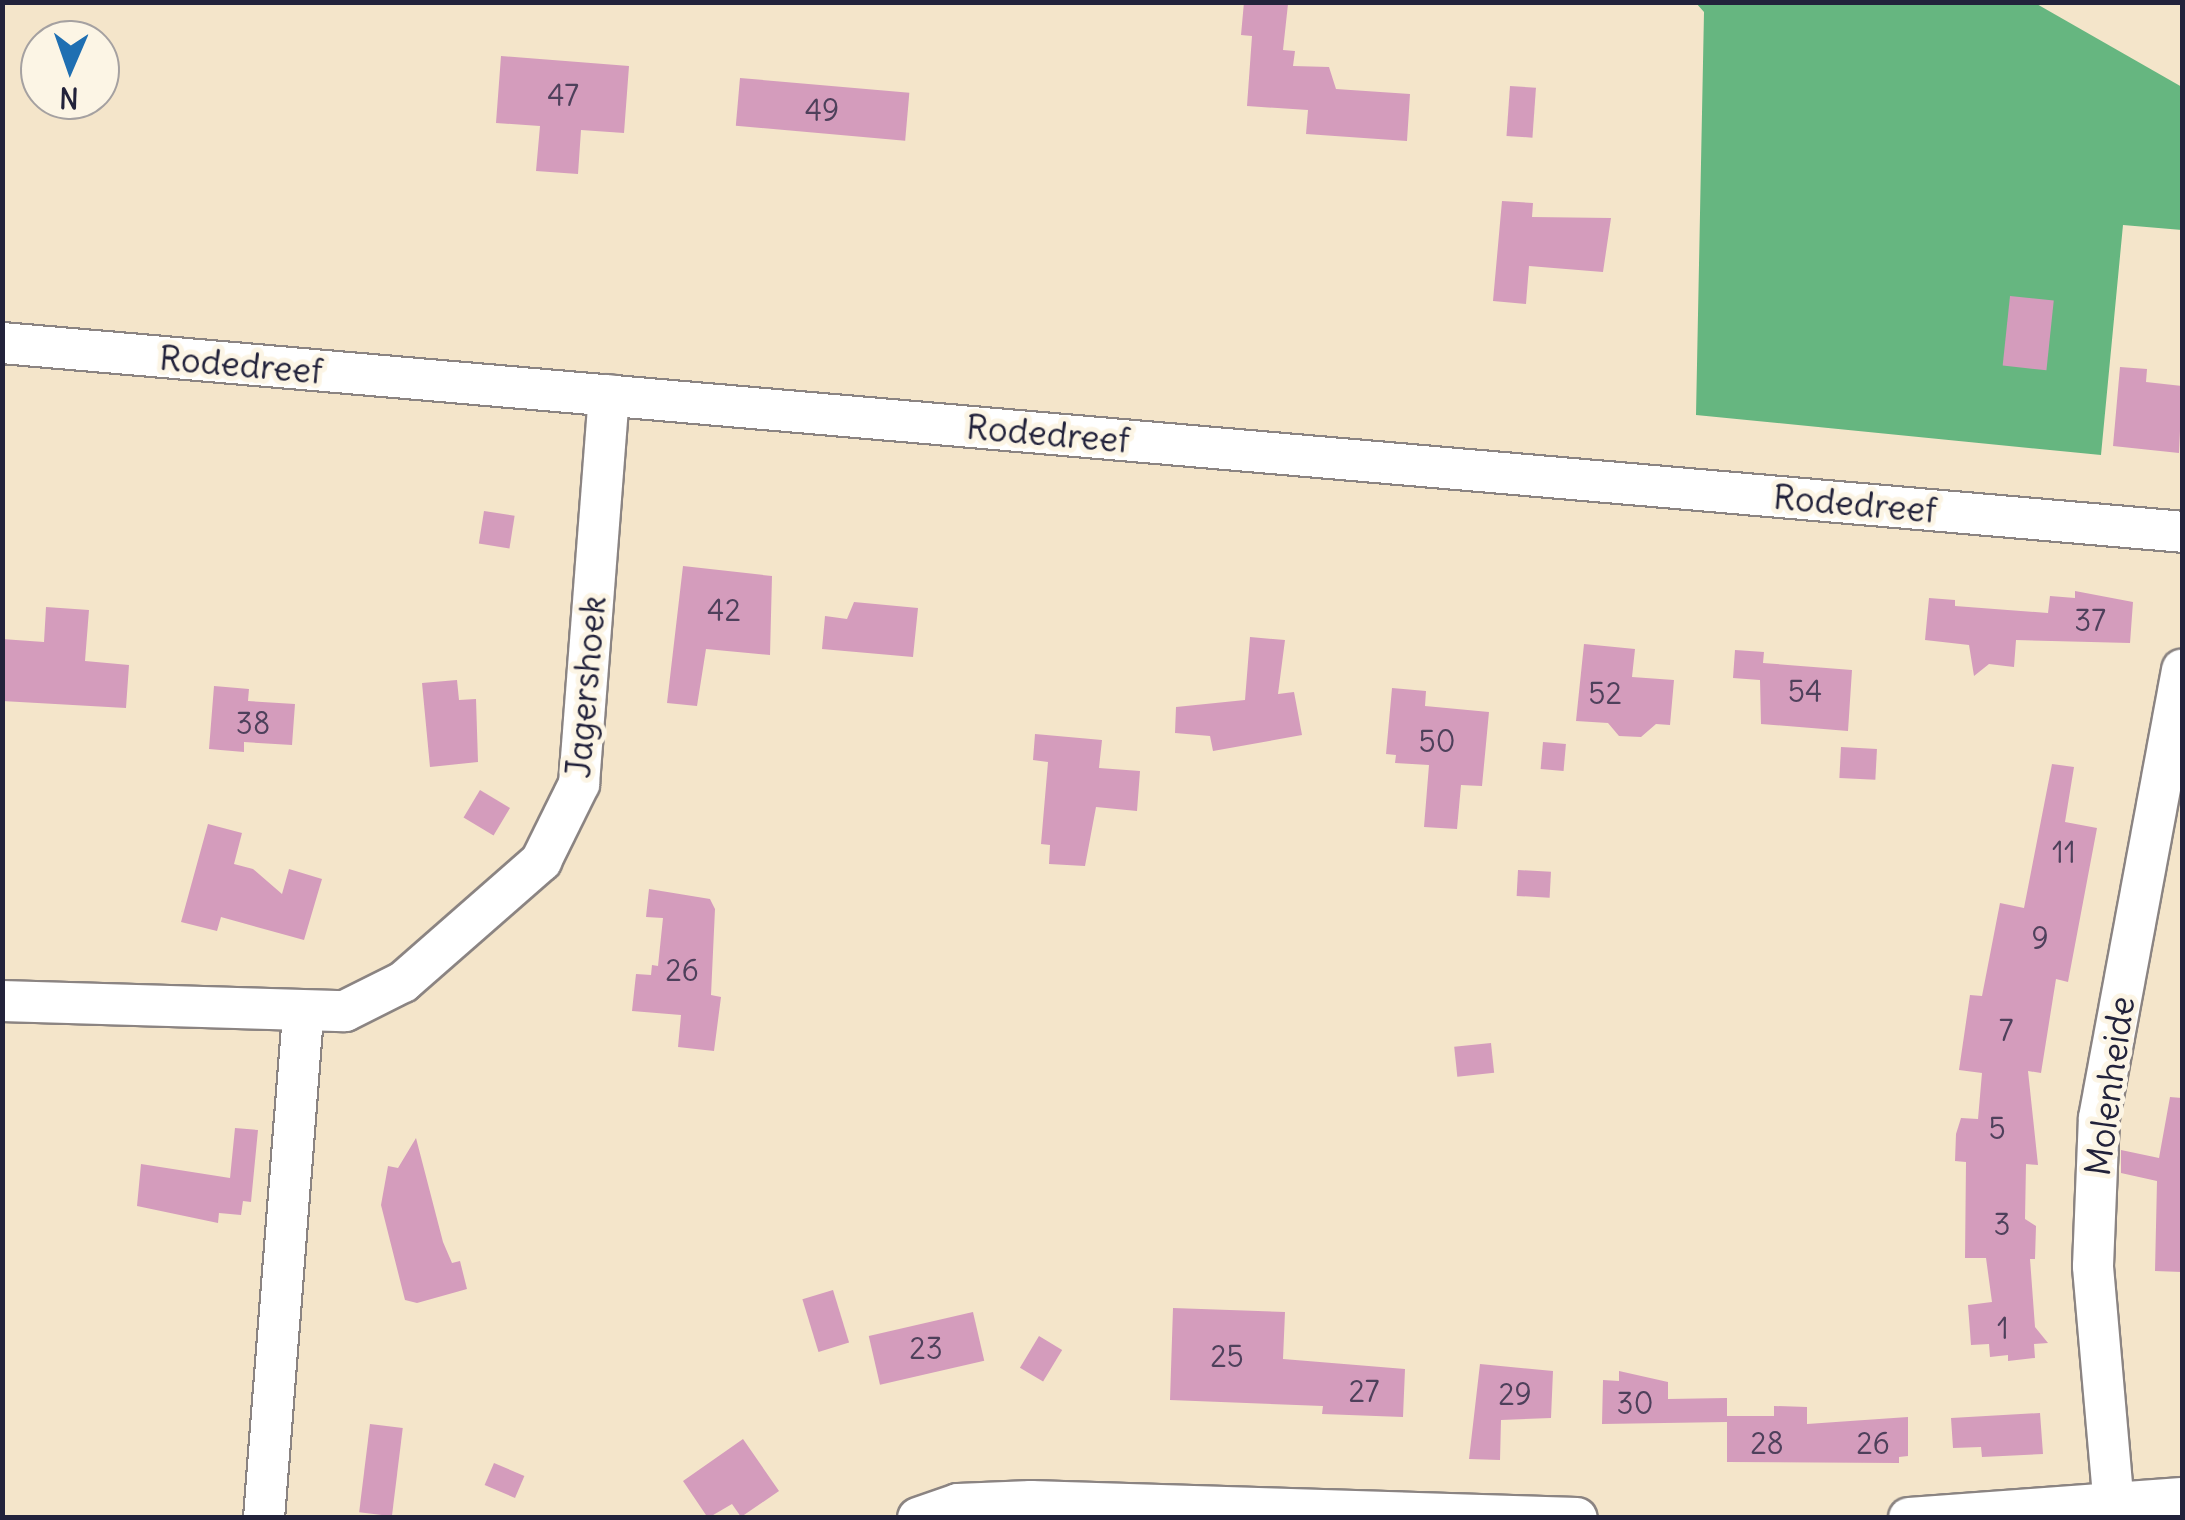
<!DOCTYPE html>
<html>
<head>
<meta charset="utf-8">
<style>
  body { margin:0 }
  #map { position:relative; width:2185px; height:1520px; overflow:hidden; background:#f4e5ca; font-family:Delius,sans-serif }
  div>[style] { position:absolute }
  .forest>* { inset:0; background:#66b680 }
  .building>* { inset:0; background:#d49cbc; transform-origin:0 0 }
  .roads { filter:drop-shadow(2px 0 #8b8482) drop-shadow(-2px 0 #8b8482) drop-shadow(0 2px #8b8482) drop-shadow(0 -2px #8b8482) }
  .minor>* { height:40px; margin:-20px; padding:0 20px; transform-origin:20px; border-radius:20px; background:#fff }
  span { translate:-50% -50%; white-space:nowrap; text-align:center; line-height:1.15; -webkit-text-stroke:10px #fcf5e5; paint-order:stroke }
  .number-label { font-size:30px; color:#4e405b }
  .number-label span { -webkit-text-stroke-width:0 }
  .street-label { font-size:35px; color:#22223b }
  .frame { position:absolute; inset:0; border:5px solid #22223b; pointer-events:none }
  .north { position:absolute; left:20px; top:20px; width:100px; height:100px; box-sizing:border-box; background:#fcf5e5; border:2px solid #a5a1a1; border-radius:50%; rotate:182deg; font-size:28px; font-weight:700; line-height:40px; text-align:center; color:#22223b }
  .north::after { content:''; display:block; margin:auto; width:35px; height:45px; background:#1f6fb2; clip-path:polygon(50% 0,100% 100%,50% 72%,0 100%) }
</style>
</head>
<body>
<div id="map">
  <div class="forest">
    <i style="clip-path:polygon(1696px 3px,2035px 3px,2182px 87px,2182px 230px,2123px 225px,2101px 455px,1696px 415px,1704px 12px)"></i>
  </div>
  <div class="building">
    <i style="clip-path:polygon(1244px 2px,1288px 4px,1283px 50px,1295px 51px,1293px 66px,1329px 67px,1336px 89px,1410px 94px,1407px 141px,1306px 134px,1308px 110px,1247px 106px,1252px 36px,1241px 35px)"></i>
    <i style="clip-path:polygon(501px 56px,629px 66px,624px 133px,581px 130px,578px 174px,536px 171px,540px 126px,496px 123px)"></i>
    <i style="left:740px;top:78px;width:170px;height:48px;rotate:5deg"></i>
    <i style="left:1510px;top:86px;width:26px;height:50px;rotate:4deg"></i>
    <i style="clip-path:polygon(1502px 201px,1533px 203px,1532px 217px,1611px 218px,1603px 272px,1529px 266px,1526px 304px,1493px 301px)"></i>
    <i style="left:2010px;top:296px;width:44px;height:70px;rotate:6deg"></i>
    <i style="clip-path:polygon(2120px 367px,2147px 369px,2146px 382px,2182px 386px,2179px 453px,2113px 446px)"></i>
    <i style="left:484px;top:511px;width:31px;height:33px;rotate:9deg"></i>
    <i style="clip-path:polygon(683px 566px,772px 576px,770px 655px,706px 649px,697px 706px,667px 703px)"></i>
    <i style="clip-path:polygon(2075px 591px,2133px 602px,2130px 643px,2016px 640px,2014px 667px,1989px 664px,1974px 676px,1969px 645px,1925px 640px,1929px 598px,1955px 600px,1955px 606px,2048px 613px,2050px 596px,2075px 598px)"></i>
    <i style="clip-path:polygon(854px 602px,918px 608px,913px 657px,822px 649px,825px 616px,847px 619px)"></i>
    <i style="clip-path:polygon(46px 607px,89px 610px,85px 661px,129px 665px,126px 708px,2px 701px,2px 639px,44px 642px)"></i>
    <i style="clip-path:polygon(1250px 637px,1285px 640px,1278px 694px,1294px 692px,1302px 735px,1213px 751px,1210px 736px,1175px 733px,1176px 707px,1245px 700px)"></i>
    <i style="clip-path:polygon(1584px 644px,1635px 649px,1632px 677px,1674px 680px,1670px 725px,1656px 724px,1641px 737px,1619px 736px,1608px 723px,1576px 721px)"></i>
    <i style="clip-path:polygon(1735px 650px,1764px 652px,1763px 663px,1852px 670px,1848px 731px,1761px 724px,1760px 680px,1733px 678px)"></i>
    <i style="clip-path:polygon(457px 680px,459px 700px,476px 699px,478px 762px,430px 767px,422px 683px)"></i>
    <i style="clip-path:polygon(214px 686px,249px 689px,248px 701px,295px 704px,292px 745px,244px 742px,244px 752px,209px 749px)"></i>
    <i style="clip-path:polygon(1392px 688px,1426px 691px,1425px 706px,1489px 712px,1482px 786px,1461px 785px,1457px 829px,1424px 827px,1429px 765px,1395px 763px,1396px 755px,1386px 754px)"></i>
    <i style="clip-path:polygon(1035px 734px,1102px 740px,1099px 768px,1140px 771px,1137px 811px,1096px 807px,1085px 866px,1049px 864px,1050px 845px,1041px 844px,1048px 762px,1033px 760px)"></i>
    <i style="left:1543px;top:742px;width:23px;height:27px;rotate:5deg"></i>
    <i style="left:1841px;top:747px;width:36px;height:31px;rotate:3deg"></i>
    <i style="clip-path:polygon(2052px 764px,2074px 767px,2065px 822px,2097px 828px,2068px 982px,2056px 979px,2041px 1073px,2028px 1071px,2038px 1165px,2026px 1164px,2025px 1219px,2036px 1226px,2035px 1259px,2030px 1259px,2035px 1327px,2048px 1343px,2034px 1344px,2035px 1358px,2008px 1361px,2008px 1355px,1990px 1357px,1989px 1344px,1971px 1345px,1968px 1305px,1992px 1302px,1986px 1258px,1965px 1258px,1966px 1162px,1955px 1161px,1956px 1134px,1961px 1118px,1978px 1119px,1982px 1073px,1959px 1070px,1970px 995px,1982px 996px,2000px 903px,2024px 908px)"></i>
    <i style="left:480px;top:790px;width:35px;height:32px;rotate:31deg"></i>
    <i style="clip-path:polygon(208px 824px,242px 833px,234px 864px,253px 869px,282px 894px,289px 869px,322px 879px,304px 940px,221px 917px,217px 931px,181px 922px)"></i>
    <i style="left:1518px;top:870px;width:33px;height:26px;rotate:3deg"></i>
    <i style="clip-path:polygon(649px 889px,710px 899px,715px 909px,711px 995px,721px 997px,714px 1051px,678px 1047px,681px 1015px,632px 1011px,636px 974px,651px 975px,652px 965px,658px 966px,663px 918px,646px 917px)"></i>
    <i style="left:1491px;top:1043px;width:30px;height:37px;rotate:84deg"></i>
    <i style="clip-path:polygon(2170px 1097px,2182px 1098px,2182px 1272px,2155px 1271px,2157px 1181px,2121px 1173px,2121px 1150px,2159px 1158px)"></i>
    <i style="clip-path:polygon(235px 1128px,258px 1130px,251px 1202px,243px 1201px,241px 1215px,219px 1213px,218px 1223px,137px 1206px,141px 1164px,230px 1178px)"></i>
    <i style="clip-path:polygon(416px 1138px,443px 1242px,452px 1263px,460px 1261px,467px 1289px,417px 1303px,405px 1300px,381px 1205px,388px 1166px,398px 1168px)"></i>
    <i style="left:833px;top:1290px;width:55px;height:32px;rotate:73deg"></i>
    <i style="clip-path:polygon(1173px 1308px,1285px 1312px,1283px 1359px,1405px 1369px,1403px 1417px,1322px 1414px,1323px 1406px,1170px 1400px)"></i>
    <i style="left:973px;top:1312px;width:50px;height:107px;rotate:77deg"></i>
    <i style="left:1039px;top:1336px;width:27px;height:37px;rotate:31deg"></i>
    <i style="clip-path:polygon(1480px 1364px,1553px 1371px,1551px 1418px,1501px 1420px,1500px 1460px,1469px 1459px)"></i>
    <i style="clip-path:polygon(1619px 1371px,1668px 1382px,1668px 1399px,1727px 1398px,1727px 1422px,1602px 1424px,1603px 1380px,1619px 1381px)"></i>
    <i style="clip-path:polygon(1774px 1406px,1807px 1407px,1807px 1424px,1908px 1417px,1908px 1456px,1899px 1457px,1899px 1463px,1727px 1462px,1727px 1416px,1774px 1416px)"></i>
    <i style="clip-path:polygon(2040px 1413px,2043px 1454px,1982px 1457px,1981px 1447px,1953px 1448px,1951px 1418px)"></i>
    <i style="left:370px;top:1424px;width:33px;height:89px;rotate:7deg"></i>
    <i style="clip-path:polygon(743px 1439px,779px 1491px,741px 1517px,732px 1504px,708px 1518px,683px 1481px)"></i>
    <i style="left:494px;top:1463px;width:33px;height:24px;rotate:23deg"></i>
  </div>
  <div class="roads">
    <div class="minor">
      <i style="left:2px;top:343px;width:2188px;rotate:4.95deg"></i>
      <i style="left:2px;top:1001px;width:343px;rotate:1.7deg"></i>
      <i style="left:345px;top:1011px;width:65px;rotate:-26.6deg"></i>
      <i style="left:403px;top:982px;width:184px;rotate:-41.2deg"></i>
      <i style="left:541px;top:861px;width:86px;rotate:-63.7deg"></i>
      <i style="left:579px;top:784px;width:390px;rotate:-85.6deg"></i>
      <i style="left:2114px;top:1507px;width:242px;rotate:-95deg"></i>
      <i style="left:2093px;top:1266px;width:148px;rotate:-87.7deg"></i>
      <i style="left:2099px;top:1118px;width:456px;rotate:-79.5deg"></i>
      <i style="left:264px;top:1518px;width:505px;rotate:-85.57deg"></i>
      <i style="left:918px;top:1518px;width:42px;rotate:-19.3deg"></i>
      <i style="left:958px;top:1504px;width:73px;rotate:-2.4deg"></i>
      <i style="left:1031px;top:1501px;width:546px;rotate:1.78deg"></i>
      <i style="left:1909px;top:1518px;width:274px;rotate:-4.2deg"></i>
    </div>
  </div>
  <div class="number-label">
    <span style="left:563px;top:95px">47</span>
    <span style="left:822px;top:110px">49</span>
    <span style="left:724px;top:610px">42</span>
    <span style="left:2090px;top:620px">37</span>
    <span style="left:1805px;top:691px">54</span>
    <span style="left:1605px;top:693px">52</span>
    <span style="left:253px;top:723px">38</span>
    <span style="left:1437px;top:741px">50</span>
    <span style="left:2064px;top:852px">11</span>
    <span style="left:2040px;top:938px">9</span>
    <span style="left:682px;top:970px">26</span>
    <span style="left:2006px;top:1030px">7</span>
    <span style="left:1997px;top:1128px">5</span>
    <span style="left:2002px;top:1224px">3</span>
    <span style="left:2003px;top:1328px">1</span>
    <span style="left:926px;top:1348px">23</span>
    <span style="left:1227px;top:1356px">25</span>
    <span style="left:1364px;top:1391px">27</span>
    <span style="left:1515px;top:1394px">29</span>
    <span style="left:1635px;top:1403px">30</span>
    <span style="left:1767px;top:1443px">28</span>
    <span style="left:1873px;top:1443px">26</span>
  </div>
  <div class="street-label">
    <span style="left:241px;top:364px;rotate:5deg">Rodedreef</span>
    <span style="left:1048px;top:433px;rotate:5deg">Rodedreef</span>
    <span style="left:1855px;top:503px;rotate:5deg">Rodedreef</span>
    <span style="left:585px;top:687px;rotate:-85deg">Jagershoek</span>
    <span style="left:2109px;top:1086px;rotate:-82deg">Molenheide</span>
  </div>
  <div class="frame"></div>
  <div class="north">N</div>
</div>
</body>
</html>
